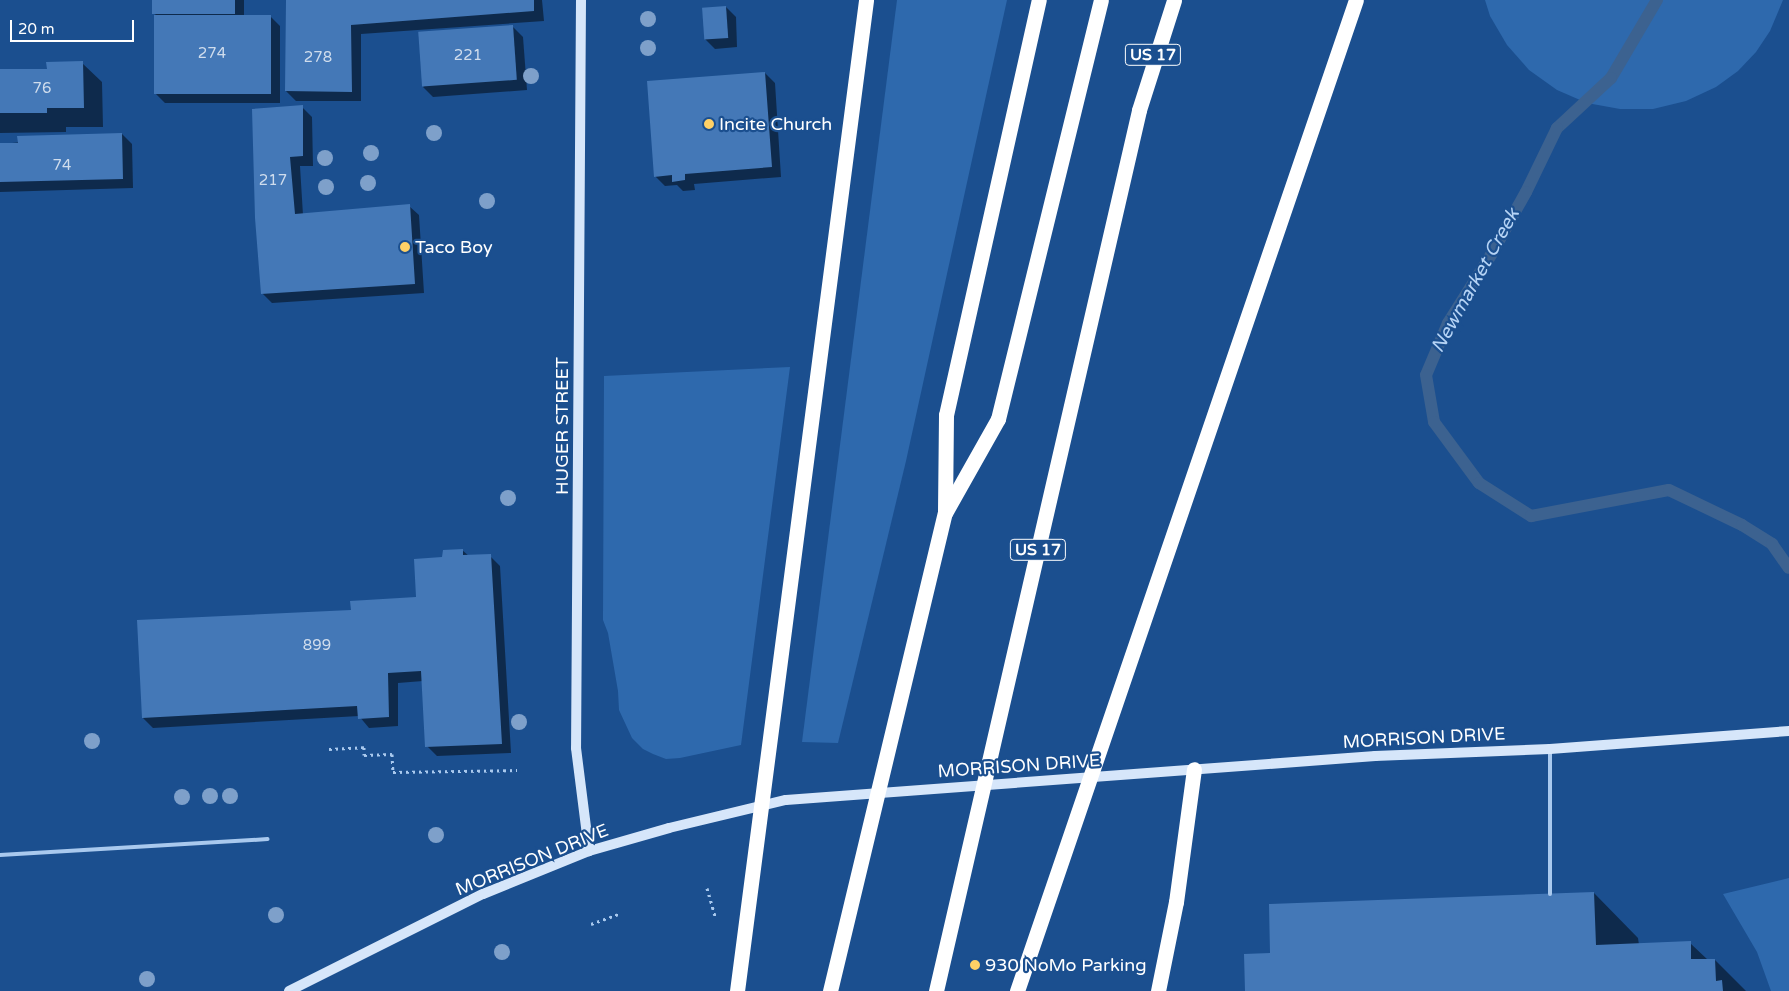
<!DOCTYPE html>
<html>
<head>
<meta charset="utf-8">
<style>
  body { margin:0 }
  #map { position:relative; width:1789px; height:991px; overflow:hidden; background:#1b4f8f; font-family:"Varela Round",sans-serif }
  div>[style] { position:absolute }
  .green>* { inset:0; background:#2e69ad }
  .shadow>* { inset:0; background:#0007 }
  .stream>* { height:12px; margin:-6px; padding:0 6px; transform-origin:6px; border-radius:6px; background:#3c6290 }
  .building>* { inset:0; background:#4478b7; transform-origin:0 0 }
  .path>* { height:3px; margin-top:-1.5px; transform-origin:0; background:repeating-linear-gradient(90deg,#a9c9ee 0 2.5px,transparent 0 6.5px) }
  .lane>* { height:4px; margin:-2px; padding:0 2px; transform-origin:2px; border-radius:2px; background:#a9c9ee }
  .secondary>* { height:10px; margin:-5px; padding:0 5px; transform-origin:5px; border-radius:5px; background:#d6e6fa }
  .highway>* { height:15px; margin:-7.5px; padding:0 7.5px; transform-origin:7.5px; border-radius:7.5px; background:#fff }
  .highway-bridge>* { height:15px; margin:-7.5px; padding:0 7.5px; transform-origin:7.5px; border-radius:7.5px; background:#fff }
  .trees>* { width:16px; height:16px; margin:-8px; border-radius:50%; background:#7ea0ca }
  .dots>* { width:14px; height:14px; translate:-50% -50%; box-sizing:border-box; border:2px solid #1b4f8f; border-radius:50% }
  span { translate:-50% -50%; white-space:nowrap; text-align:center; line-height:1.15; -webkit-text-stroke:4.5px #1b4f8f; paint-order:stroke }
  .number-label { font-size:15px; color:#d0dded }
  .number-label span { -webkit-text-stroke-width:0 }
  .shield-label span { padding:1px 4px; background:#1b4f8f; border:1px solid; border-radius:4px; -webkit-text-stroke-width:0 }
  .shield-label { font-size:16px; color:#fff; font-weight:700 }
  .poi-label { font-size:18px; color:#fff }
  .left { translate:0 -50%; text-align:left }
  .street-label { font-size:18px; color:#fff }
  .water-label { font-size:19px; color:#b5d3f5; font-style:italic }
  .scale { position:absolute; left:10px; top:20px; width:124px; height:22px; box-sizing:border-box; border:2px solid #fff; border-top:0; padding-left:6px; font-size:15px; line-height:18px; white-space:nowrap; color:#fff; -webkit-text-stroke:4px #1b4f8f; paint-order:stroke }
</style>
</head>
<body>
<div id="map">
  <div class="green">
    <i style="clip-path:polygon(897px 0,1007px 0,906px 461px,838px 743px,802px 742px)"></i>
    <i style="clip-path:polygon(1485px 0,1783px 0,1770px 31px,1756px 52px,1738px 71px,1716px 87px,1686px 101px,1653px 109px,1620px 109px,1587px 103px,1557px 90px,1529px 70px,1507px 45px,1490px 16px)"></i>
    <i style="clip-path:polygon(790px 367px,741px 745px,680px 758px,666px 759px,653px 754px,643px 749px,632px 738px,619px 710px,618px 691px,608px 633px,603px 620px,604px 376px)"></i>
    <i style="clip-path:polygon(1789px 878px,1789px 991px,1771px 991px,1757px 952px,1723px 894px)"></i>
  </div>
  <div class="shadow">
    <i style="clip-path:polygon(153px 0,244px 0,244px 16px,270px 16px,280px 26px,280px 103px,165px 103px,155px 93px,156px 15px,153px 13px)"></i>
    <i style="clip-path:polygon(287px 0,542px 0,544px 21px,361px 34px,361px 101px,296px 101px,286px 91px)"></i>
    <i style="clip-path:polygon(726px 7px,736px 17px,737px 47px,715px 49px,705px 39px)"></i>
    <i style="clip-path:polygon(513px 27px,523px 37px,527px 90px,433px 97px,423px 87px)"></i>
    <i style="clip-path:polygon(82px 63px,102px 82px,103px 127px,66px 127px,66px 132px,0 133px,0 71px,48px 70px)"></i>
    <i style="clip-path:polygon(765px 73px,775px 83px,781px 177px,694px 184px,695px 190px,683px 191px,677px 185px,665px 186px,655px 176px)"></i>
    <i style="clip-path:polygon(302px 107px,312px 117px,313px 166px,300px 166px,303px 215px,409px 206px,419px 215px,424px 293px,272px 303px,262px 293px,256px 218px)"></i>
    <i style="clip-path:polygon(122px 134px,132px 144px,133px 188px,0 192px,0 144px)"></i>
    <i style="clip-path:polygon(462px 550px,469px 556px,490px 556px,500px 566px,511px 753px,437px 756px,427px 746px,423px 681px,398px 683px,398px 726px,369px 728px,359px 716px,153px 728px,143px 718px,352px 611px,418px 598px,444px 558px)"></i>
    <i style="clip-path:polygon(1594px 893px,1638px 938px,1639px 945px,1690px 943px,1708px 960px,1715px 960px,1746px 991px,1246px 991px,1272px 955px)"></i>
  </div>
  <div class="stream">
    <i style="left:1657px;top:0;width:91px;rotate:120.5deg"></i>
    <i style="left:1611px;top:78px;width:74px;rotate:137.2deg"></i>
    <i style="left:1557px;top:128px;width:71px;rotate:115.8deg"></i>
    <i style="left:1526px;top:192px;width:72px;rotate:119.1deg"></i>
    <i style="left:1491px;top:255px;width:80px;rotate:122.3deg"></i>
    <i style="left:1448px;top:323px;width:56px;rotate:112.9deg"></i>
    <i style="left:1426px;top:375px;width:48px;rotate:80.3deg"></i>
    <i style="left:1434px;top:422px;width:76px;rotate:53.6deg"></i>
    <i style="left:1479px;top:483px;width:62px;rotate:32.4deg"></i>
    <i style="left:1531px;top:516px;width:140px;rotate:-10.7deg"></i>
    <i style="left:1669px;top:490px;width:81px;rotate:25.6deg"></i>
    <i style="left:1742px;top:525px;width:36px;rotate:32deg"></i>
    <i style="left:1772px;top:544px;width:29px;rotate:55deg"></i>
  </div>
  <div class="building">
    <i style="left:152px;top:0;width:83px;height:14px"></i>
    <i style="clip-path:polygon(286px 0,534px 0,534px 11px,351px 25px,352px 92px,285px 91px)"></i>
    <i style="left:726px;top:6px;width:32px;height:24px;rotate:86deg"></i>
    <i style="left:154px;top:15px;width:117px;height:79px"></i>
    <i style="left:513px;top:25px;width:55px;height:95px;rotate:86deg"></i>
    <i style="clip-path:polygon(83px 61px,84px 108px,47px 108px,47px 113px,0 113px,0 69px,47px 69px,46px 62px)"></i>
    <i style="clip-path:polygon(765px 72px,772px 167px,685px 174px,685px 180px,672px 182px,672px 175px,654px 177px,647px 81px)"></i>
    <i style="clip-path:polygon(303px 105px,303px 156px,290px 157px,295px 214px,410px 204px,415px 284px,261px 294px,255px 218px,252px 109px)"></i>
    <i style="clip-path:polygon(122px 133px,123px 179px,0 182px,0 143px,18px 143px,17px 136px)"></i>
    <i style="clip-path:polygon(463px 549px,463px 555px,491px 554px,502px 744px,425px 747px,421px 671px,388px 673px,389px 717px,358px 719px,357px 706px,142px 718px,137px 620px,351px 610px,350px 601px,416px 597px,414px 559px,442px 557px,443px 550px)"></i>
    <i style="clip-path:polygon(1594px 892px,1596px 945px,1691px 941px,1691px 959px,1715px 959px,1716px 981px,1722px 980px,1723px 991px,1245px 991px,1244px 954px,1270px 953px,1269px 904px)"></i>
  </div>
  <div class="path">
    <i style="left:329px;top:749px;width:35px;rotate:-3deg"></i>
    <i style="left:364px;top:747px;width:8px;rotate:90deg"></i>
    <i style="left:364px;top:755px;width:28px;rotate:-2deg"></i>
    <i style="left:392px;top:754px;width:18px;rotate:87deg"></i>
    <i style="left:393px;top:772px;width:124px;rotate:-0.9deg"></i>
    <i style="left:707px;top:888px;width:29px;rotate:74deg"></i>
    <i style="left:591px;top:924px;width:32px;rotate:-20deg"></i>
  </div>
  <div class="lane">
    <i style="left:0;top:855px;width:268px;rotate:-3.4deg"></i>
    <i style="left:1550px;top:894px;width:143px;rotate:-90deg"></i>
  </div>
  <div class="secondary">
    <i style="left:581px;top:0;width:748px;rotate:90.38deg"></i>
    <i style="left:576px;top:748px;width:104px;rotate:82.8deg"></i>
    <i style="left:289px;top:991px;width:217px;rotate:-26.6deg"></i>
    <i style="left:483px;top:894px;width:114px;rotate:-22.1deg"></i>
    <i style="left:589px;top:851px;width:83px;rotate:-16deg"></i>
    <i style="left:669px;top:828px;width:120px;rotate:-13.5deg"></i>
    <i style="left:786px;top:800px;width:591px;rotate:-4.27deg"></i>
    <i style="left:1375px;top:756px;width:175px;rotate:-2.3deg"></i>
    <i style="left:1550px;top:749px;width:240px;rotate:-4.3deg"></i>
  </div>
  <div class="highway">
    <i style="left:1139px;top:110px;width:115px;rotate:-72.3deg"></i>
    <i style="left:945px;top:511px;width:96px;rotate:-89.4deg"></i>
    <i style="left:946px;top:415px;width:425px;rotate:-77.4deg"></i>
    <i style="left:945px;top:513px;width:108px;rotate:-60.6deg"></i>
    <i style="left:998px;top:419px;width:431px;rotate:-76.2deg"></i>
    <i style="left:1158px;top:991px;width:91px;rotate:-78.6deg"></i>
    <i style="left:1176px;top:902px;width:134px;rotate:-82.3deg"></i>
  </div>
  <div class="highway-bridge">
    <i style="left:737px;top:991px;width:999px;rotate:-82.58deg"></i>
    <i style="left:830px;top:991px;width:492px;rotate:-76.5deg"></i>
    <i style="left:936px;top:991px;width:904px;rotate:-77.02deg"></i>
    <i style="left:1017px;top:991px;width:1047px;rotate:-71.12deg"></i>
  </div>
  <div class="trees">
    <i style="left:648px;top:19px"></i>
    <i style="left:648px;top:48px"></i>
    <i style="left:531px;top:76px"></i>
    <i style="left:434px;top:133px"></i>
    <i style="left:371px;top:153px"></i>
    <i style="left:325px;top:158px"></i>
    <i style="left:368px;top:183px"></i>
    <i style="left:326px;top:187px"></i>
    <i style="left:487px;top:201px"></i>
    <i style="left:508px;top:498px"></i>
    <i style="left:519px;top:722px"></i>
    <i style="left:92px;top:741px"></i>
    <i style="left:210px;top:796px"></i>
    <i style="left:230px;top:796px"></i>
    <i style="left:182px;top:797px"></i>
    <i style="left:436px;top:835px"></i>
    <i style="left:276px;top:915px"></i>
    <i style="left:502px;top:952px"></i>
    <i style="left:147px;top:979px"></i>
  </div>
  <div class="dots">
    <i style="left:709px;top:124px;background:#ffd166"></i>
    <i style="left:405px;top:247px;background:#ffd166"></i>
    <i style="left:975px;top:965px;background:#ffd166"></i>
  </div>
  <div class="number-label">
    <span style="left:212px;top:54px">274</span>
    <span style="left:468px;top:56px">221</span>
    <span style="left:318px;top:58px">278</span>
    <span style="left:42px;top:89px">76</span>
    <span style="left:62px;top:166px">74</span>
    <span style="left:273px;top:181px">217</span>
    <span style="left:317px;top:646px">899</span>
  </div>
  <div class="shield-label">
    <span style="left:1153px;top:55px">US 17</span>
    <span style="left:1038px;top:550px">US 17</span>
  </div>
  <div class="poi-label">
    <span class="left" style="left:719px;top:124px">Incite Church</span>
    <span class="left" style="left:415px;top:247px">Taco Boy</span>
    <span class="left" style="left:985px;top:965px">930 NoMo Parking</span>
  </div>
  <div class="street-label">
    <span style="left:562px;top:426px;rotate:-90deg">HUGER STREET</span>
    <span style="left:1424px;top:738px;rotate:-3deg">MORRISON DRIVE</span>
    <span style="left:1019px;top:766px;rotate:-4deg">MORRISON DRIVE</span>
    <span style="left:532px;top:860px;rotate:-22deg">MORRISON DRIVE</span>
  </div>
  <div class="water-label">
    <span style="left:1476px;top:281px;rotate:-61deg">Newmarket Creek</span>
  </div>
  <div class="scale">20 m</div>
</div>
</body>
</html>
